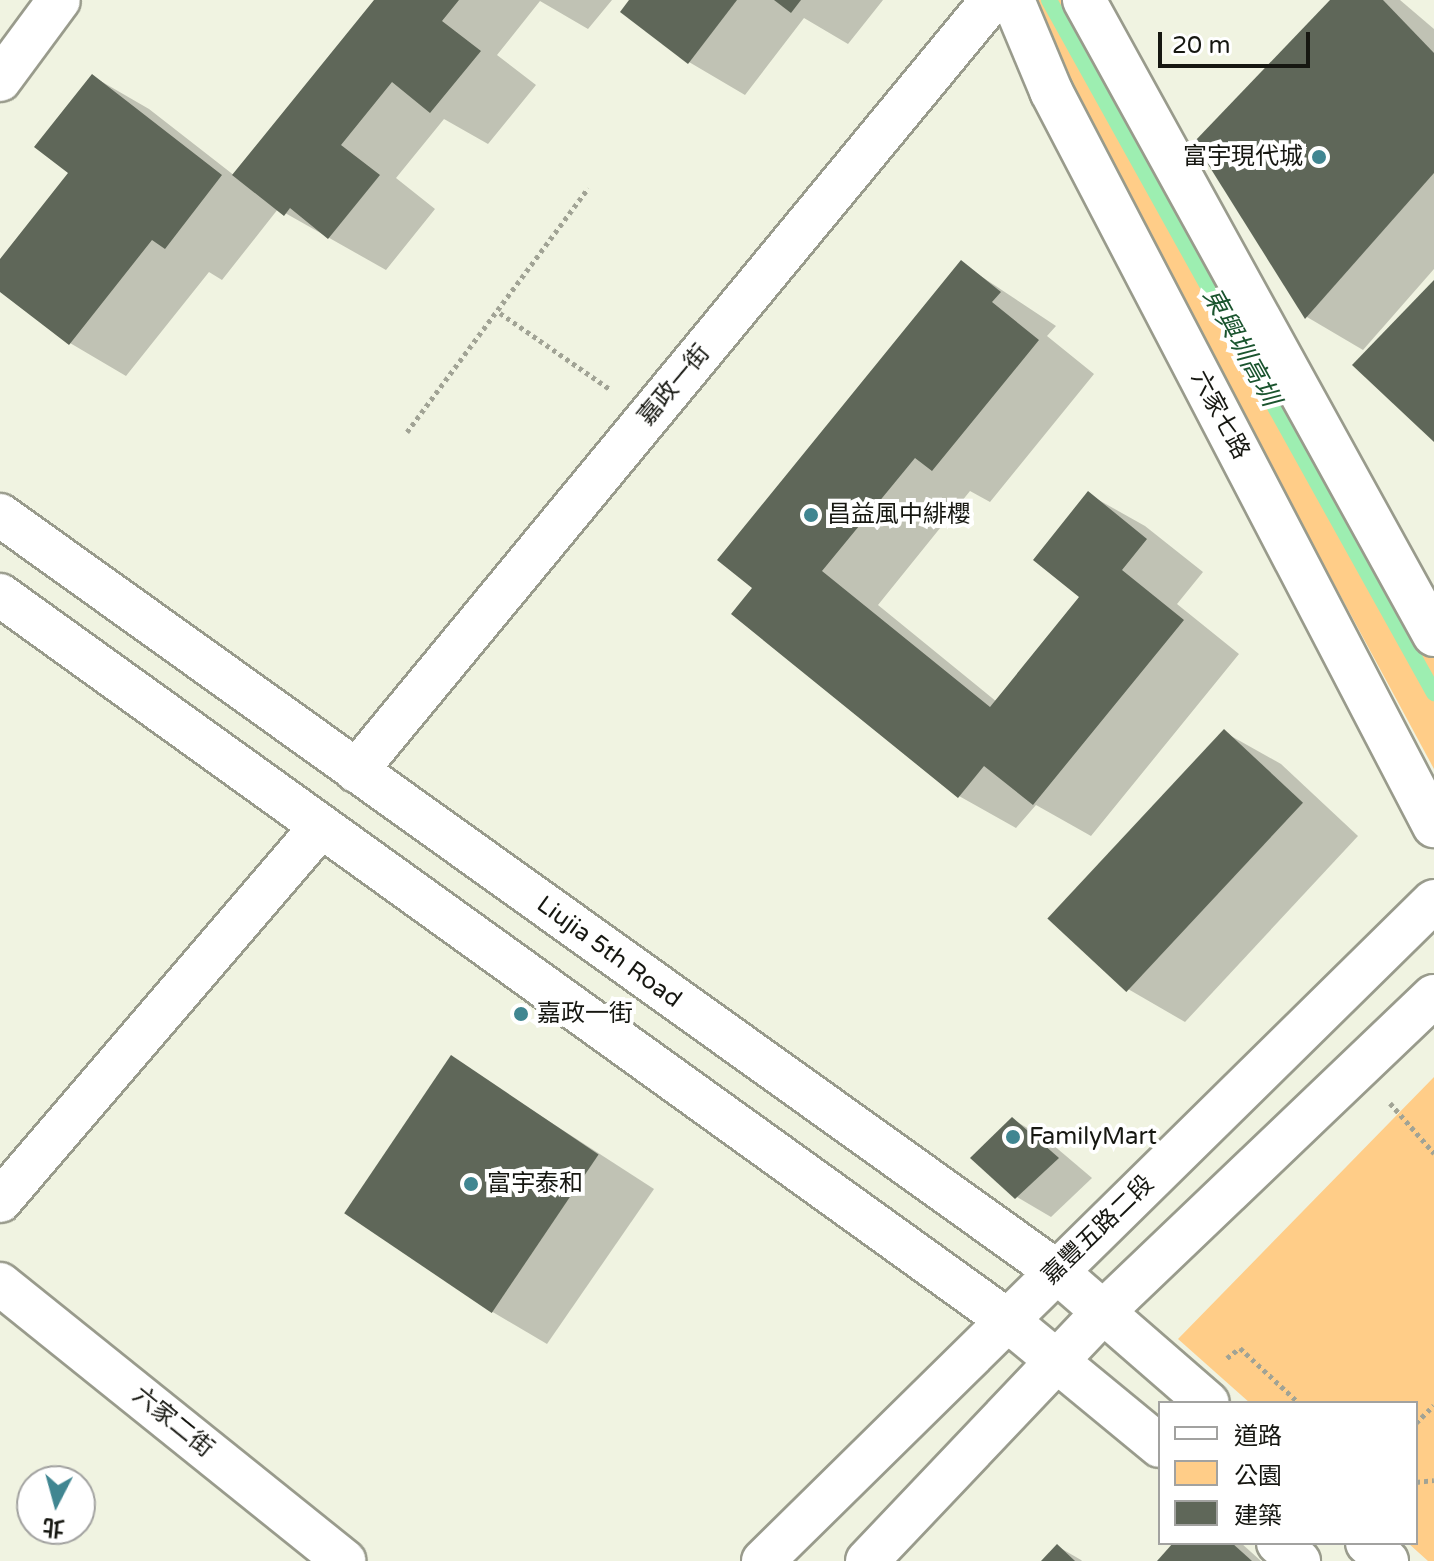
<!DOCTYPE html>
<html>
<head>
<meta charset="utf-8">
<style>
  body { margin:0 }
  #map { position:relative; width:1434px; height:1561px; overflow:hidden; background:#f0f3e1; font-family:"Varela Round","Noto Sans TC",sans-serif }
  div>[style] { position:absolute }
  .green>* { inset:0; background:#ffcd88 }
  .shadow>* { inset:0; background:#0003 }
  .stream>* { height:16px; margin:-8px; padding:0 8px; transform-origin:8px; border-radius:8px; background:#9deeb1 }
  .building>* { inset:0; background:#5f6759; transform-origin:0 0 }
  .path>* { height:5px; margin-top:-2.5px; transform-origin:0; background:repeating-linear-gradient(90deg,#a1a395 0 4px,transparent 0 8px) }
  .roads { filter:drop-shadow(2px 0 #999b8c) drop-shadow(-2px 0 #999b8c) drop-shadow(0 2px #999b8c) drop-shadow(0 -2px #999b8c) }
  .minor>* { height:42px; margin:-21px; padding:0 21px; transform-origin:21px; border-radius:21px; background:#fff }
  .dots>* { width:22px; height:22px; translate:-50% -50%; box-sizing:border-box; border:4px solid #fff; border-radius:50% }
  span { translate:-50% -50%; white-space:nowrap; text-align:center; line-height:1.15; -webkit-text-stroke:8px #fff; paint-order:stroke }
  .poi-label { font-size:24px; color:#161711 }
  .right { translate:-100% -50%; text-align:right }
  .left { translate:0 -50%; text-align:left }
  .street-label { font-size:24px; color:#161711 }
  .water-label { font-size:26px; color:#1a542e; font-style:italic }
  .legend { position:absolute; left:1158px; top:1401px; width:260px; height:144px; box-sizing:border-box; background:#fff; border:2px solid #a2a2a0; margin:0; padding:10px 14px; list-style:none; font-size:24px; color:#161711 }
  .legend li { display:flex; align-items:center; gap:16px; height:40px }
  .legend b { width:40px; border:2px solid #a2a2a0 }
  .north { position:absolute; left:16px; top:1465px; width:80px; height:80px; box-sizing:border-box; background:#fff; border:2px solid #a2a2a0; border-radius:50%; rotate:186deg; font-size:22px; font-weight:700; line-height:32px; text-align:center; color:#161711 }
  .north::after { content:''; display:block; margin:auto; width:28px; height:36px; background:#408691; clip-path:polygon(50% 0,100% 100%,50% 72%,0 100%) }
  .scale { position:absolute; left:1158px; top:32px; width:152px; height:36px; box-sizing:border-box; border:4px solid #161711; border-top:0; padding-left:10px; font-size:24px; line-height:28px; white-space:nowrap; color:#161711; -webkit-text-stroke:6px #fff; paint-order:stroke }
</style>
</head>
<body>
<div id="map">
  <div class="green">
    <i style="clip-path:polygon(1019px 0,1070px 0,1434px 656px,1434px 769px)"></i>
    <i style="clip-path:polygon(1434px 1077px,1434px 1561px,1428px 1561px,1408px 1543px,1416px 1543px,1416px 1403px,1250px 1403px,1178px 1339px)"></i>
  </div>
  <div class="shadow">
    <i style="clip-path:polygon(376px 0,612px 0,588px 29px,540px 1px,497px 55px,536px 85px,488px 144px,444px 119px,396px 178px,435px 209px,386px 270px,278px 209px,222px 280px,209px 272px,126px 376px,70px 343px,0 289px,0 262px,70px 173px,92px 76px,149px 109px,235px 176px)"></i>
    <i style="clip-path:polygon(631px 0,883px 0,848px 44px,804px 18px,745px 95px,689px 62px)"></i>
    <i style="clip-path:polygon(1333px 0,1400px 0,1434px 29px,1434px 269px,1363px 350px,1307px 317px,1196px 142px)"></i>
    <i style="clip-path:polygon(961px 263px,1056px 326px,1047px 336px,1094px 374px,990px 502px,970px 491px,878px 605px,997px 702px,1082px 597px,1088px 494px,1145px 526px,1203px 572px,1177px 604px,1239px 654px,1091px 836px,1036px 805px,1016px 828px,959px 796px,755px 588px)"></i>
    <i style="clip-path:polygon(1224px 732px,1281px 764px,1358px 836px,1185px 1022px,1128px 989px)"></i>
    <i style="clip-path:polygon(451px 1058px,654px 1189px,547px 1344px,491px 1311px)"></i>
    <i style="clip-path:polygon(1012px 1119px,1046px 1139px,1092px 1178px,1051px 1217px,1017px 1197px)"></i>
    <i style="clip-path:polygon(1176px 1543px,1241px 1543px,1261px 1561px,1160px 1561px)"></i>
    <i style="clip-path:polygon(1057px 1546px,1081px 1560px,1082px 1561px,1044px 1561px)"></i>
  </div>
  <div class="stream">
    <i style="left:1049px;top:0;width:793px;rotate:60.95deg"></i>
  </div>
  <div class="building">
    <i style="clip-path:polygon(374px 0,459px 0,442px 21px,481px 51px,430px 113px,392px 82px,341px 145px,380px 175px,328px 239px,290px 208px,284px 216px,232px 175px)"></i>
    <i style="clip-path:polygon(629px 0,737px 0,688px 64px,620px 12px)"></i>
    <i style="clip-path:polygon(774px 0,801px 0,791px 13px)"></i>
    <i style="clip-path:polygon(1330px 0,1383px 0,1434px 53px,1434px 173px,1305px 319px,1194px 142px)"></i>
    <i style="clip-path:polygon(92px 74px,222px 175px,165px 249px,152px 240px,69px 345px,0 292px,0 259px,68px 173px,34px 147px)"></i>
    <i style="clip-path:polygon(961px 260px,1001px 292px,992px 302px,1039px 340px,932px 471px,915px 458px,822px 571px,990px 707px,1079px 597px,1033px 560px,1088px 491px,1147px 539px,1122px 570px,1184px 620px,1033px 805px,984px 766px,958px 798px,731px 614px,752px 588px,717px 560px)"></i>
    <i style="clip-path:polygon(1434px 280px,1434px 442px,1352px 365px)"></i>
    <i style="left:1224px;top:729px;width:108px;height:259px;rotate:43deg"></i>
    <i style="left:451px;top:1055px;width:178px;height:191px;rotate:34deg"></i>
    <i style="clip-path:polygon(1012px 1117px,1059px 1158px,1015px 1199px,970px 1158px)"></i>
    <i style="clip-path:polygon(1173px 1543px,1232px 1543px,1252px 1561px,1157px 1561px)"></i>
    <i style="clip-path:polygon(1057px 1544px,1075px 1561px,1041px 1561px)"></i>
  </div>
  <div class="path">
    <i style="left:500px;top:313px;width:135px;rotate:34.7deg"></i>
    <i style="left:407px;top:432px;width:304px;rotate:-53.4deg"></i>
    <i style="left:1390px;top:1103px;width:67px;rotate:48.7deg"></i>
    <i style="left:1227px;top:1358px;width:16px;rotate:-38deg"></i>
    <i style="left:1240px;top:1348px;width:81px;rotate:43deg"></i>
    <i style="left:1416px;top:1423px;width:25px;rotate:-45deg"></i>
    <i style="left:1416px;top:1482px;width:18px;rotate:-6deg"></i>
  </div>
  <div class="roads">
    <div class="minor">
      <i style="left:1013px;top:0;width:99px;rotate:67.3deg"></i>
      <i style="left:1051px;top:91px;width:829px;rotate:62.48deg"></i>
      <i style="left:1084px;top:0;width:725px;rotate:61.14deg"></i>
      <i style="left:0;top:80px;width:99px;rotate:-53.6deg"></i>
      <i style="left:0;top:515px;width:1299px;rotate:35.6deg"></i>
      <i style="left:1056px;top:1271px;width:201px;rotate:41deg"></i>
      <i style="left:0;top:595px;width:1241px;rotate:35.75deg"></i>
      <i style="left:1007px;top:1320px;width:198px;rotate:39.5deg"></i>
      <i style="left:356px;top:771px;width:999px;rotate:-50.48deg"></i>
      <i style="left:0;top:1201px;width:492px;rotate:-49.4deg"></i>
      <i style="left:0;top:1284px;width:442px;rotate:38.8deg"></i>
      <i style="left:1278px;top:1543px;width:28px;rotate:41deg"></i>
      <i style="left:1367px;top:1543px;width:27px;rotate:42deg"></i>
      <i style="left:763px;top:1561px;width:941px;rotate:-44.53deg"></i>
      <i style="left:867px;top:1561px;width:344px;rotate:-46.5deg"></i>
      <i style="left:1104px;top:1311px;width:456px;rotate:-43.7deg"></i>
    </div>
  </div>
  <div class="dots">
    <i style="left:1319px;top:157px;background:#408691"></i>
    <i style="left:811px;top:515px;background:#408691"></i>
    <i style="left:521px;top:1014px;background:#408691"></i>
    <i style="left:1013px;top:1137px;background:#408691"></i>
    <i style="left:471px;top:1184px;background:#408691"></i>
  </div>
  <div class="poi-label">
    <span class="right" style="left:1303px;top:157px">富宇現代城</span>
    <span class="left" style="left:827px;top:515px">昌益風中緋櫻</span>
    <span class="left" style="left:537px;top:1014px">嘉政一街</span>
    <span class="left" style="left:1029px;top:1137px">FamilyMart</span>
    <span class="left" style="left:487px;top:1184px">富宇泰和</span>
  </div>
  <div class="street-label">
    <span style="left:674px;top:385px;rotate:-50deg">嘉政一街</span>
    <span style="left:1220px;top:415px;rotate:62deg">六家七路</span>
    <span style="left:609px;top:952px;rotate:36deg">Liujia 5th Road</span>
    <span style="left:1098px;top:1230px;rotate:-44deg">嘉豐五路二段</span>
    <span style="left:173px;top:1422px;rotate:39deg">六家二街</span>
  </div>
  <div class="water-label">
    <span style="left:1241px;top:347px;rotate:61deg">東興圳高圳</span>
  </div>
  <ul class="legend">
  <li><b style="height:10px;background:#fff"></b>道路</li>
  <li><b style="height:22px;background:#ffcd88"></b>公園</li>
  <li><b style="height:22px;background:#5f6759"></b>建築</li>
  </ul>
  <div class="north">北</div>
  <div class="scale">20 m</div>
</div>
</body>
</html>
